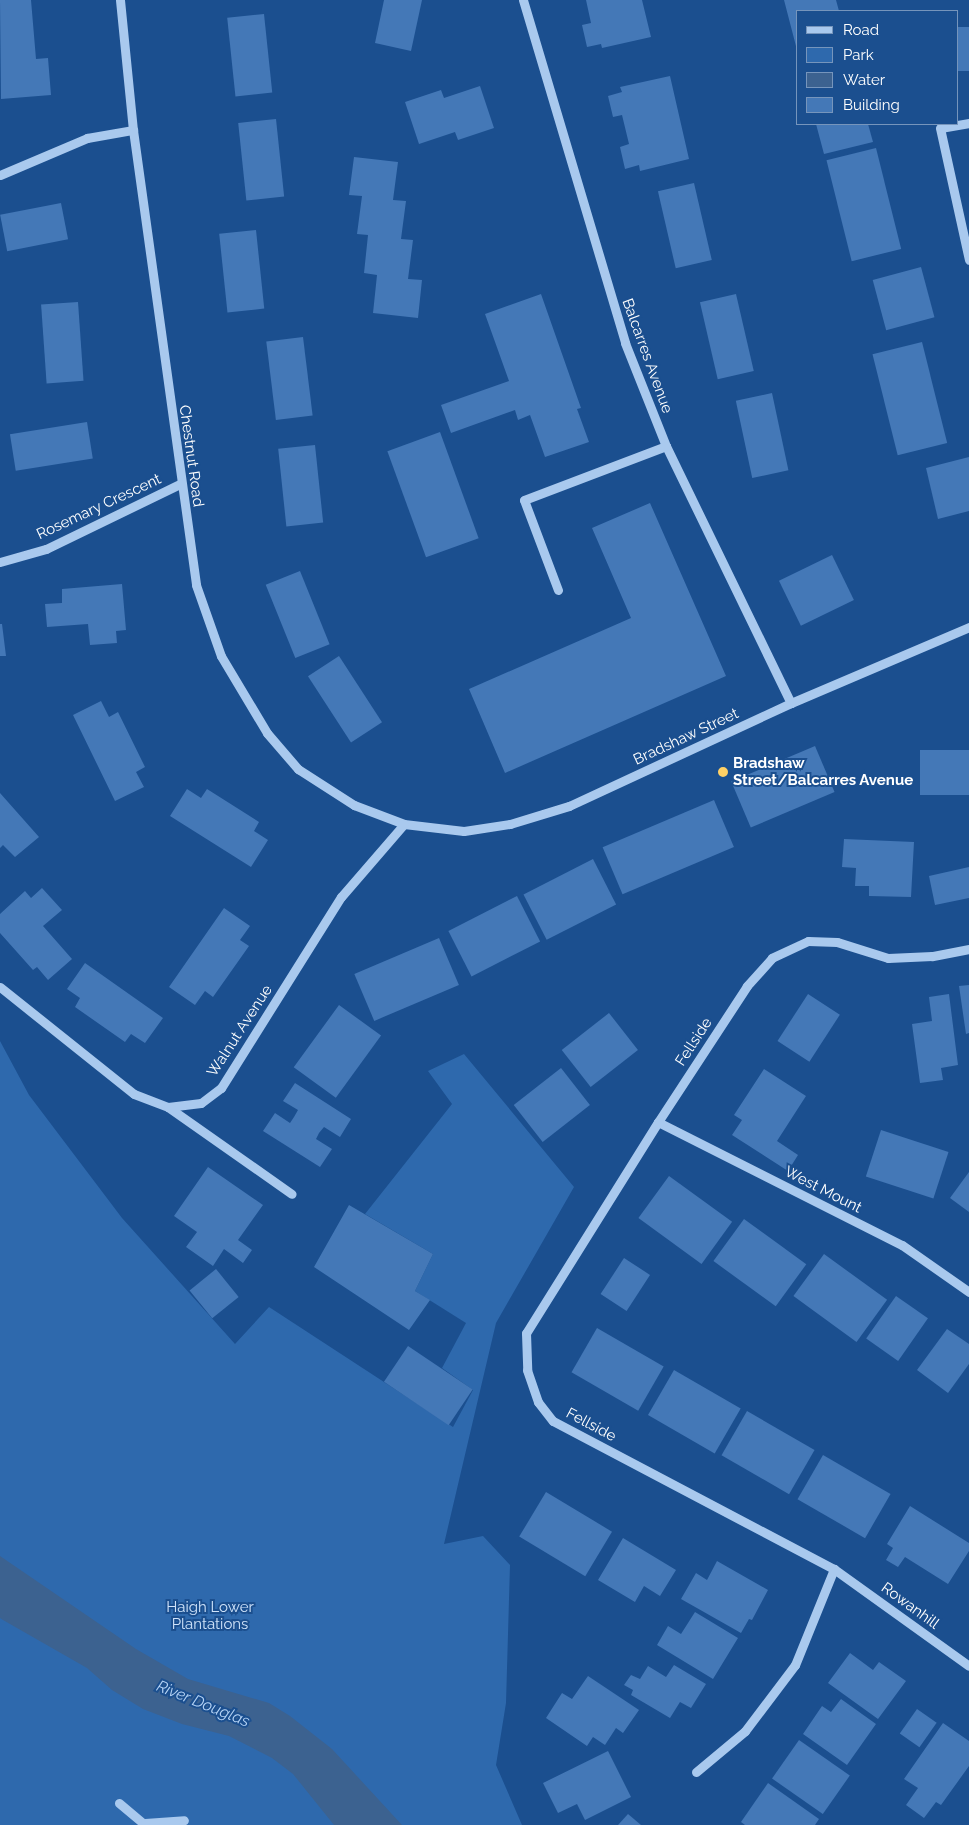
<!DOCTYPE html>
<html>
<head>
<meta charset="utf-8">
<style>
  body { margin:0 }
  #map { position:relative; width:969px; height:1825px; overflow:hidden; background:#1b4f8f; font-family:Raleway,sans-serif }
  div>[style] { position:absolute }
  .green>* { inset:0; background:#2e69ad }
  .water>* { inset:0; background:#3c6290 }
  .building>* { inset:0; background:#4478b7; transform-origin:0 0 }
  .minor>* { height:9px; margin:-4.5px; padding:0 4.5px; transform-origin:4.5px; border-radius:4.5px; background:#a9c9ee }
  .dots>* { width:14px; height:14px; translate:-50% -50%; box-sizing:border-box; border:2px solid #1b4f8f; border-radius:50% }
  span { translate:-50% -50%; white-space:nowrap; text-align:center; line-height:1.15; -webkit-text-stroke:4px #1b4f8f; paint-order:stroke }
  .street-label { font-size:15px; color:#fff }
  .poi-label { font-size:15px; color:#fff; font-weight:700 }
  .left { translate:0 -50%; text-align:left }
  .park-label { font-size:15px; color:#cfe3fa }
  .water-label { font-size:16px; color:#b5d3f5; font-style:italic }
  .legend { position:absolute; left:796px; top:10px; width:162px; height:115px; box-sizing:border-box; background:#1b4f8f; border:1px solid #7695bc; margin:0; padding:6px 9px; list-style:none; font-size:15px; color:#fff }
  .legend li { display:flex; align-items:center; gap:10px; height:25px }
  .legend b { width:25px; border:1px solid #7695bc }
</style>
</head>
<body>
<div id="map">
  <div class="green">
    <i style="clip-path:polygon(0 1041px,29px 1095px,122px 1218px,235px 1344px,269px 1307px,453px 1427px,473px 1390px,442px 1368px,466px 1323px,415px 1291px,433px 1254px,365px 1214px,452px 1104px,428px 1071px,464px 1054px,574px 1187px,496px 1323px,444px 1544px,483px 1536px,510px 1565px,506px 1703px,496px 1765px,522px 1825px,0 1825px)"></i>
  </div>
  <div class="water">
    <i style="clip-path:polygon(0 1556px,136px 1649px,188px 1679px,269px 1703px,290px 1716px,332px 1749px,402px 1825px,334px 1825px,293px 1774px,272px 1758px,229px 1736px,182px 1724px,143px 1709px,112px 1690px,87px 1668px,3px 1620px,0 1618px)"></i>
  </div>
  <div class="building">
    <i style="clip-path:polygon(0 0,31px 0,36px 59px,48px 58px,51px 95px,1px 99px)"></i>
    <i style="clip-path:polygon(384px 0,422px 0,411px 51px,375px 43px)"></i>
    <i style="clip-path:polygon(586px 0,642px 0,651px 37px,602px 48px,601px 44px,587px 47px,582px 25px,591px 23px)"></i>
    <i style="clip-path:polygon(784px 0,836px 0,839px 11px,798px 11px,797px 50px)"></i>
    <i style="left:264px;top:14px;width:79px;height:37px;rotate:84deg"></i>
    <i style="left:969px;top:27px;width:44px;height:11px;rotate:90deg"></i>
    <i style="clip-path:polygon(670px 76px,689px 159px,640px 171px,639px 165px,625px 169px,620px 147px,629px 144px,622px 115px,613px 117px,608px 96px,622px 92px,620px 87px)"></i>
    <i style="clip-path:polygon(480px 86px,494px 128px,458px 140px,455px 132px,419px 144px,405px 102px,441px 90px,444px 98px)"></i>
    <i style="left:276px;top:119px;width:78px;height:38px;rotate:84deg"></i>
    <i style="clip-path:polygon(816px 124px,868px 124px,873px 142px,824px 154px)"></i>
    <i style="left:876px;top:148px;width:104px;height:51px;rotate:76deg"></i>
    <i style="clip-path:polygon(354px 157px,398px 162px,393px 200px,406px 201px,401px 239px,413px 240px,408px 279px,422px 280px,418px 318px,373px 313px,377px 275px,364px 273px,368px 235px,357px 234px,362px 196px,349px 195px)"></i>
    <i style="left:694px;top:183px;width:79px;height:37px;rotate:77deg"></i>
    <i style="left:61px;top:203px;width:37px;height:62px;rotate:79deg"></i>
    <i style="left:256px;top:230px;width:79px;height:37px;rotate:84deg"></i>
    <i style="left:921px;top:267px;width:52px;height:50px;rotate:75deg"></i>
    <i style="clip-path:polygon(541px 294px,581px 408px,577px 409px,589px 442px,545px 457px,530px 415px,518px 420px,515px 410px,451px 433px,441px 405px,509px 381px,485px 314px)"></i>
    <i style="left:736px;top:294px;width:79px;height:37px;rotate:77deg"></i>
    <i style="left:78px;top:302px;width:79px;height:37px;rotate:86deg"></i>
    <i style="left:303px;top:337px;width:79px;height:37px;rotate:83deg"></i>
    <i style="left:922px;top:342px;width:104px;height:51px;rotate:76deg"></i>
    <i style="left:772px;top:393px;width:79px;height:37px;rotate:78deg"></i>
    <i style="left:87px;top:422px;width:37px;height:78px;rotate:81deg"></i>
    <i style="left:440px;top:432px;width:113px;height:56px;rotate:70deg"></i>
    <i style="left:315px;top:445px;width:78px;height:37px;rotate:84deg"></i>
    <i style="clip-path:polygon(969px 457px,969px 511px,938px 519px,926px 468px)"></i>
    <i style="clip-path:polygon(650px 503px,726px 676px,505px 773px,469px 689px,631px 618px,592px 528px)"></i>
    <i style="left:832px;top:555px;width:50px;height:59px;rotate:64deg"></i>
    <i style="left:300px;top:571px;width:79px;height:37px;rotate:68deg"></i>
    <i style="clip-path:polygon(122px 584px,126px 630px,116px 631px,117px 643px,90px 645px,88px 624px,47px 627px,45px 604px,62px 603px,62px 589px)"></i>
    <i style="clip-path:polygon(0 624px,2px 624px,6px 656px,0 656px)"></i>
    <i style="left:339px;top:656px;width:79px;height:37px;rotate:57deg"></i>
    <i style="clip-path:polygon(101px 701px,109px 717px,118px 712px,145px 767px,136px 772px,144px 787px,115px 801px,73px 715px)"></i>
    <i style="left:815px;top:746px;width:50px;height:91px;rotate:67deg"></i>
    <i style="left:969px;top:750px;width:45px;height:49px;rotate:90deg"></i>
    <i style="clip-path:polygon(187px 789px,201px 798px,207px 789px,259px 822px,254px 831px,268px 840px,251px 867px,170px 816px)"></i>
    <i style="clip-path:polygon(0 793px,39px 837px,15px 857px,3px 845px,0 848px)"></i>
    <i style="left:714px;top:800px;width:51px;height:121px;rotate:67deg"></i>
    <i style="clip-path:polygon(844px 839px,914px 842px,911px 897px,869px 896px,869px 886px,855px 886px,856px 868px,842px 867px)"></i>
    <i style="left:593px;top:859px;width:51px;height:78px;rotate:63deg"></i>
    <i style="clip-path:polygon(969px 867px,969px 898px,935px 905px,929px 876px)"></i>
    <i style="clip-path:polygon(42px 888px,62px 910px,43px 926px,72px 959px,48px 980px,37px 967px,33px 970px,0 933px,0 914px,25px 891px,31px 898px)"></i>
    <i style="left:517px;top:896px;width:51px;height:77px;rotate:63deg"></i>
    <i style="clip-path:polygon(224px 908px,250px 926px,240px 940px,249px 946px,213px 997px,205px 991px,195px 1005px,169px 987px)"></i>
    <i style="left:439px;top:938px;width:51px;height:92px;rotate:67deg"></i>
    <i style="clip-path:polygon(85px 963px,163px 1018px,145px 1043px,131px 1034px,125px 1042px,75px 1007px,80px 998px,67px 989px)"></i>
    <i style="clip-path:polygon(969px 985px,969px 1033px,966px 1034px,959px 986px)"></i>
    <i style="left:808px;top:994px;width:38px;height:56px;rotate:33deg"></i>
    <i style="clip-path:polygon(949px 994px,958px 1065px,941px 1068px,943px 1080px,920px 1083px,912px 1024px,932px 1021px,929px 997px)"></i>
    <i style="left:339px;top:1005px;width:52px;height:77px;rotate:36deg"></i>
    <i style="left:609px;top:1013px;width:47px;height:60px;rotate:52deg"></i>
    <i style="left:561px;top:1068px;width:47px;height:60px;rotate:52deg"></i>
    <i style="clip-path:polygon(764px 1069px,806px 1096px,777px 1141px,798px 1155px,788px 1171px,732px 1135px,742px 1120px,734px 1115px)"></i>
    <i style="clip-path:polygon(295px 1083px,351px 1119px,340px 1137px,324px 1127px,319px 1133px,316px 1139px,332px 1149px,320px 1167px,263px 1131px,275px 1113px,290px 1123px,294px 1117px,298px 1110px,283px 1101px)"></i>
    <i style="left:881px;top:1130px;width:71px;height:49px;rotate:18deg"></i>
    <i style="clip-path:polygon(208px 1167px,263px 1205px,238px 1240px,252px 1250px,243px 1263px,224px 1249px,213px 1266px,186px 1247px,197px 1232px,174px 1216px)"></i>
    <i style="clip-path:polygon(969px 1172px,969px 1212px,950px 1198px)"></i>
    <i style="left:669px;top:1176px;width:78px;height:52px;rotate:36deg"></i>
    <i style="clip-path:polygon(349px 1205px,433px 1254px,415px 1291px,430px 1300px,409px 1330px,314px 1267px)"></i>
    <i style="left:744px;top:1219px;width:77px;height:52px;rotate:36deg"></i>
    <i style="left:824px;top:1254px;width:78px;height:52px;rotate:36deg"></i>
    <i style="left:624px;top:1258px;width:31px;height:43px;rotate:33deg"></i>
    <i style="left:216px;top:1269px;width:36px;height:34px;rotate:51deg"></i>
    <i style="left:896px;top:1296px;width:39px;height:52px;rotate:35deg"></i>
    <i style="left:597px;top:1328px;width:77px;height:51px;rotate:30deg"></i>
    <i style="clip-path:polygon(947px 1329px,969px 1344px,969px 1364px,948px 1393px,917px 1370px)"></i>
    <i style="left:408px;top:1346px;width:78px;height:43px;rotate:34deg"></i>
    <i style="left:674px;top:1370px;width:77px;height:52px;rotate:30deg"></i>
    <i style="left:747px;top:1411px;width:78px;height:51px;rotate:30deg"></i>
    <i style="left:823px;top:1455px;width:78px;height:51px;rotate:30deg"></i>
    <i style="left:546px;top:1492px;width:77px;height:52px;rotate:31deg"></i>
    <i style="clip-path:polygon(910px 1506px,969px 1543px,969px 1551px,948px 1584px,905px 1557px,898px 1567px,886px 1560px,893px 1548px,887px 1544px)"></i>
    <i style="clip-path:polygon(623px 1538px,676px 1570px,660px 1596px,644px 1586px,635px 1602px,598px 1580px)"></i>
    <i style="clip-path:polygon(717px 1561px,768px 1590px,752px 1620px,749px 1619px,741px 1633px,681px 1599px,696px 1573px,707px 1580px)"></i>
    <i style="clip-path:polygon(695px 1612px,738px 1638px,713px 1679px,657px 1645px,668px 1626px,681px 1634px)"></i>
    <i style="clip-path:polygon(850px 1653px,873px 1670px,879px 1662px,906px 1681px,878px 1719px,828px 1683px)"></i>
    <i style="clip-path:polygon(674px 1665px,706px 1684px,691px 1708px,680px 1702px,670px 1718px,631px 1695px,633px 1690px,624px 1685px,631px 1675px,640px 1679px,648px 1666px,666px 1677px)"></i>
    <i style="clip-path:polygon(588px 1676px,639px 1710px,623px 1733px,616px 1728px,605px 1745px,593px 1737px,587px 1746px,546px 1718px,562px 1693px,572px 1699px)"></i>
    <i style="clip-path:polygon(841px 1699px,876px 1724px,847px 1765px,803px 1734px,822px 1706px,831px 1712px)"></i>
    <i style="left:917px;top:1709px;width:24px;height:30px;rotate:35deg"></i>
    <i style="clip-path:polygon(943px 1723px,969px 1741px,969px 1766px,941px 1805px,936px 1802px,924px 1818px,906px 1805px,918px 1788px,904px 1779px)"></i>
    <i style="left:799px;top:1740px;width:62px;height:47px;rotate:35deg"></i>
    <i style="clip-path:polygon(608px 1751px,631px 1797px,585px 1820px,577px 1804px,558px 1813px,543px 1783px)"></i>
    <i style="clip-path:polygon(768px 1783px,819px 1819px,815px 1825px,745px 1825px,741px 1822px)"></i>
    <i style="clip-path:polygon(628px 1814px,641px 1825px,618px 1825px)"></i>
  </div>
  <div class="minor">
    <i style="left:120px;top:0;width:131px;rotate:84.3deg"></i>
    <i style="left:133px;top:130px;width:459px;rotate:82.1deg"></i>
    <i style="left:196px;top:585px;width:75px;rotate:70.6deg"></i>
    <i style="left:221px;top:656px;width:90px;rotate:59.1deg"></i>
    <i style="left:267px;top:733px;width:48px;rotate:49.3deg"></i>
    <i style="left:298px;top:769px;width:67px;rotate:32.7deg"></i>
    <i style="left:354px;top:805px;width:53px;rotate:20.8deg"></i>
    <i style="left:404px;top:824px;width:60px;rotate:6.7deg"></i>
    <i style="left:464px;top:831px;width:47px;rotate:-8.7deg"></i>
    <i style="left:510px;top:824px;width:62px;rotate:-17deg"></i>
    <i style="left:569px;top:806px;width:245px;rotate:-24.9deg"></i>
    <i style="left:791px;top:703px;width:194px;rotate:-23.1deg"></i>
    <i style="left:523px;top:0;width:358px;rotate:73.4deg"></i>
    <i style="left:625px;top:343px;width:111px;rotate:68.3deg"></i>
    <i style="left:666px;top:446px;width:286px;rotate:64.1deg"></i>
    <i style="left:969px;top:123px;width:29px;rotate:170deg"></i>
    <i style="left:940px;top:128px;width:135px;rotate:77.6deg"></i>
    <i style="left:0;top:175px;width:95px;rotate:-23deg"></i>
    <i style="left:87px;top:138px;width:47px;rotate:-9.9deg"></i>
    <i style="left:0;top:562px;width:48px;rotate:-15.8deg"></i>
    <i style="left:46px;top:549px;width:149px;rotate:-25.9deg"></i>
    <i style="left:558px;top:590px;width:96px;rotate:-110.7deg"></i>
    <i style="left:524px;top:500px;width:152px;rotate:-20.8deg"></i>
    <i style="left:969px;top:949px;width:38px;rotate:169deg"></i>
    <i style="left:932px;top:956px;width:44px;rotate:177.4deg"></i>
    <i style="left:888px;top:958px;width:53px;rotate:-162.6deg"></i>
    <i style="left:837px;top:942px;width:29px;rotate:-178deg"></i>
    <i style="left:808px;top:941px;width:40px;rotate:155deg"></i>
    <i style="left:772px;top:958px;width:38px;rotate:132deg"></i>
    <i style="left:747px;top:986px;width:163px;rotate:123.2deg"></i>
    <i style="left:658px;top:1122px;width:249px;rotate:122deg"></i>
    <i style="left:526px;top:1333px;width:37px;rotate:88deg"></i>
    <i style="left:527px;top:1370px;width:34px;rotate:71deg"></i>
    <i style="left:538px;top:1402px;width:24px;rotate:52deg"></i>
    <i style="left:553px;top:1421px;width:318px;rotate:27.8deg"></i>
    <i style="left:834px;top:1569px;width:166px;rotate:35.7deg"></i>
    <i style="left:0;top:987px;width:171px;rotate:38.6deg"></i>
    <i style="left:134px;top:1094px;width:36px;rotate:21deg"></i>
    <i style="left:168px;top:1107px;width:33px;rotate:-7deg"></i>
    <i style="left:201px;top:1103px;width:25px;rotate:-37deg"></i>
    <i style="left:221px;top:1088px;width:226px;rotate:-57.9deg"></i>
    <i style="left:341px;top:897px;width:96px;rotate:-49.2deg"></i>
    <i style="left:168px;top:1107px;width:151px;rotate:35.1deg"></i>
    <i style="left:658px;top:1122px;width:273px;rotate:26.8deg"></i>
    <i style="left:902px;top:1245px;width:82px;rotate:35deg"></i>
    <i style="left:696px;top:1772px;width:64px;rotate:-39.9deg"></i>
    <i style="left:745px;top:1731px;width:83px;rotate:-52.9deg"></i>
    <i style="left:795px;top:1665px;width:104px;rotate:-67.9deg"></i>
    <i style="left:119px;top:1803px;width:34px;rotate:40deg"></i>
    <i style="left:145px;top:1823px;width:39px;rotate:-4deg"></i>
  </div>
  <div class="dots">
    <i style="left:723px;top:772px;background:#ffd166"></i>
  </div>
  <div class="street-label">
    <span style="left:647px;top:356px;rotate:70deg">Balcarres Avenue</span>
    <span style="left:191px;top:456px;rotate:82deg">Chestnut Road</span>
    <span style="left:99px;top:507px;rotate:-25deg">Rosemary Crescent</span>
    <span style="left:686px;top:737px;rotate:-25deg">Bradshaw Street</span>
    <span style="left:240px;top:1031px;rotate:-57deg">Walnut Avenue</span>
    <span style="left:694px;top:1042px;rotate:-57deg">Fellside</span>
    <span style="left:823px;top:1190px;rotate:27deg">West Mount</span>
    <span style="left:591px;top:1425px;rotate:28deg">Fellside</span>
    <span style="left:910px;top:1606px;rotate:36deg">Rowanhill</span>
  </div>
  <div class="poi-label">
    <span class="left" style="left:733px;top:772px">Bradshaw<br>Street/Balcarres Avenue</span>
  </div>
  <div class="park-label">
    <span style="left:210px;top:1616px">Haigh Lower<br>Plantations</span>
  </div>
  <div class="water-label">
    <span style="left:203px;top:1704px;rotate:22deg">River Douglas</span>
  </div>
  <ul class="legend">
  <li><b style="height:6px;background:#a9c9ee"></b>Road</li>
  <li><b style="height:14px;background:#2e69ad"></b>Park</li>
  <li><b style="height:14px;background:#3c6290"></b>Water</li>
  <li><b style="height:14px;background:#4478b7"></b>Building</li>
  </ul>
</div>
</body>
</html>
